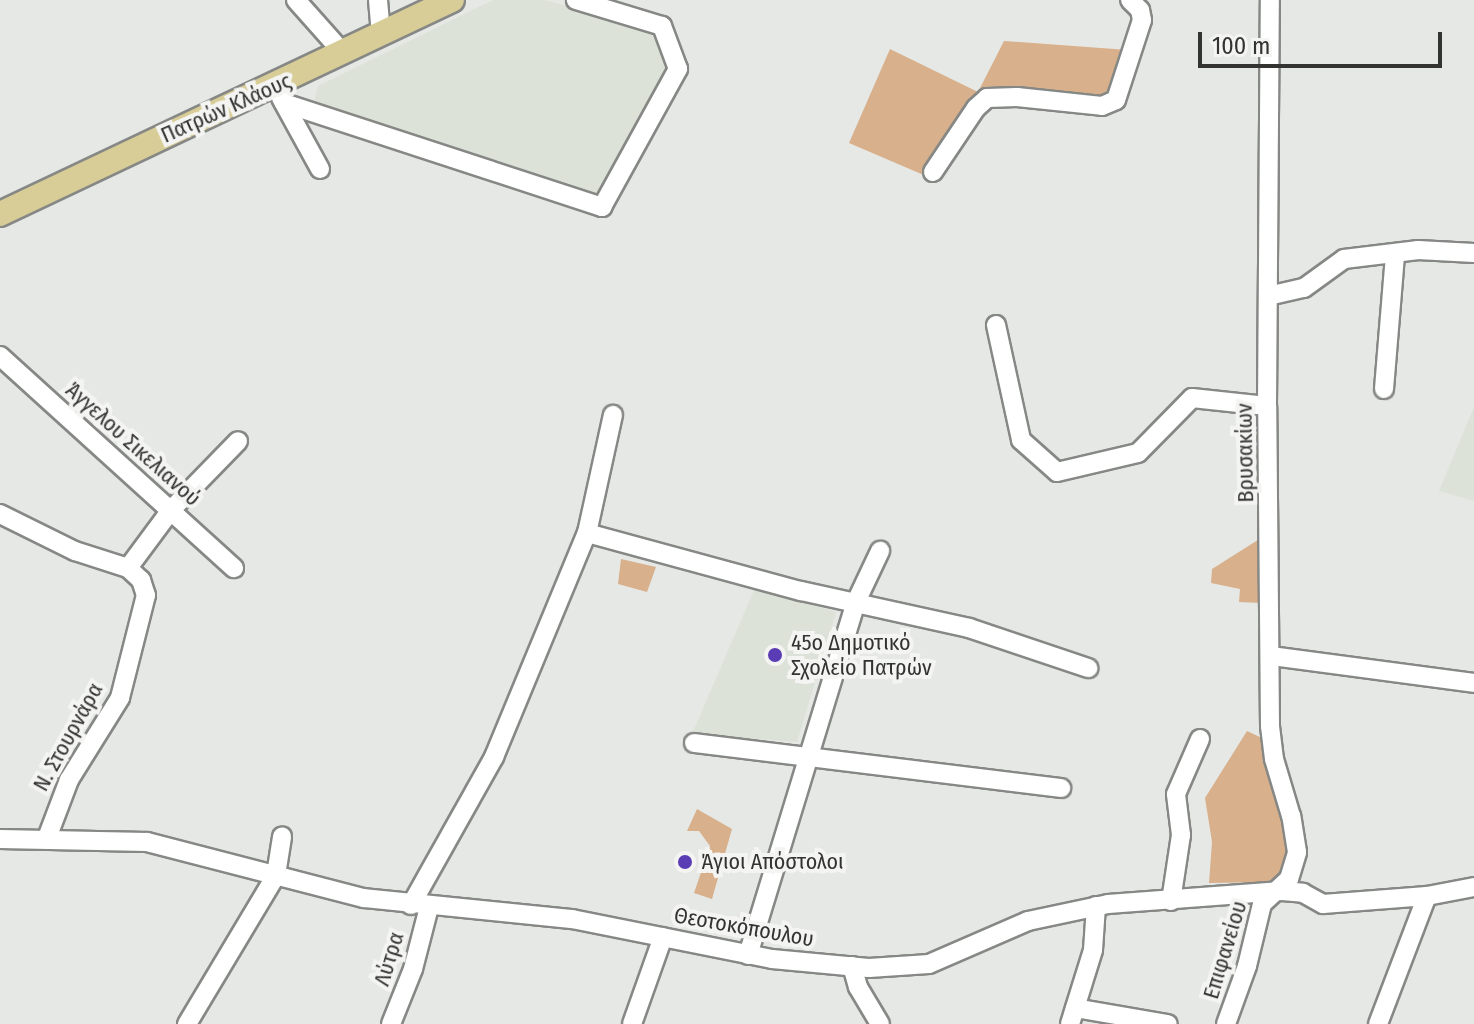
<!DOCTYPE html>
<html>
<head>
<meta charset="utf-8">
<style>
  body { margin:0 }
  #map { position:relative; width:1474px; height:1024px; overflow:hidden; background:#e6e8e5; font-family:"Fira Sans Condensed",sans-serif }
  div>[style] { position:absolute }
  .built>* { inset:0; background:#dce2d7 }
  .green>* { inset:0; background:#d8b08b }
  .roads { filter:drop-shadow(2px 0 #868885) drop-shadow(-2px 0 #868885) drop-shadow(0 2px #868885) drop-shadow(0 -2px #868885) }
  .minor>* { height:18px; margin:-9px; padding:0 9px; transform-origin:9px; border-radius:9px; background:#fff }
  .major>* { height:24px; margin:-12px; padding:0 12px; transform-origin:12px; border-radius:12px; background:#d8cc97 }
  .dots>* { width:22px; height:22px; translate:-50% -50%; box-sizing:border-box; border:4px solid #f4f5f2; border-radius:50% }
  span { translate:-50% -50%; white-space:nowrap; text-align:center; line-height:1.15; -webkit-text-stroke:8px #f4f5f2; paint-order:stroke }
  .street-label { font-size:22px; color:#333332 }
  .poi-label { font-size:22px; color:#333332 }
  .left { translate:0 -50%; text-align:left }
  .scale { position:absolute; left:1198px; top:32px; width:244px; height:36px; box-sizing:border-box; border:4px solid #333332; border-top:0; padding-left:10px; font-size:24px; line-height:28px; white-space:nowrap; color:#333332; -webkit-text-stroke:6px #f4f5f2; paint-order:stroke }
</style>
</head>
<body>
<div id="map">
  <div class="built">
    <i style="clip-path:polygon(493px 0,545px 0,656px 31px,670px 66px,597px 198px,313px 107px,318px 86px)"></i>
    <i style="clip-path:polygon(1474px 407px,1474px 501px,1439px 491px)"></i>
    <i style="clip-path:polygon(755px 588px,836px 612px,797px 742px,692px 734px)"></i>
  </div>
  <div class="green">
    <i style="clip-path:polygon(1004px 41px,1128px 50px,1113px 99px,982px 96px,926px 176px,849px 143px,890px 49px,978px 92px)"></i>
    <i style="clip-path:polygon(1261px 538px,1261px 603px,1239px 602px,1240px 589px,1211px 583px,1212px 569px)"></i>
    <i style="clip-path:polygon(621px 559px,656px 567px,647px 592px,618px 584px)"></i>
    <i style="clip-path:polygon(1247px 731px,1262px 738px,1265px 767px,1283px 809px,1290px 850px,1284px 871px,1268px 882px,1209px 883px,1212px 842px,1205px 798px)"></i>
    <i style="clip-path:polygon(697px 809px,732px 829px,712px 899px,694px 893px,710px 846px,699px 831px,687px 831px)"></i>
  </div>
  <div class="roads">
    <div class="minor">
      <i style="left:296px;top:0;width:71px;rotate:48.4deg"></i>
      <i style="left:378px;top:0;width:35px;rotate:85deg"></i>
      <i style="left:281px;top:98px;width:81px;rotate:61.2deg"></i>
      <i style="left:284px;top:103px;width:335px;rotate:18.1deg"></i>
      <i style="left:602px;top:207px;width:158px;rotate:-61.2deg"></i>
      <i style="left:678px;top:69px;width:46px;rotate:-110.4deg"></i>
      <i style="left:662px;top:26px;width:90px;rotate:-163.2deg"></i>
      <i style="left:933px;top:172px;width:77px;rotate:-56.1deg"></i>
      <i style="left:976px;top:108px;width:15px;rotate:-42deg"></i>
      <i style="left:987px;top:98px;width:30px;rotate:-2deg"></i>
      <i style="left:1017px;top:97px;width:85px;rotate:6deg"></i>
      <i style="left:1102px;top:106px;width:15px;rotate:-23deg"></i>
      <i style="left:1116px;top:100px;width:84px;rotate:-72deg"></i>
      <i style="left:1142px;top:20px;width:10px;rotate:-101deg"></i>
      <i style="left:1140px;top:10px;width:14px;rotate:-135deg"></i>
      <i style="left:1268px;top:296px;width:37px;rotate:-13deg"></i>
      <i style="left:1304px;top:288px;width:49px;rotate:-35.9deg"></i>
      <i style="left:1344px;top:259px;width:75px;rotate:-6.9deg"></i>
      <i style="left:1418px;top:250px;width:56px;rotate:3.1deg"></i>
      <i style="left:996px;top:325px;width:118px;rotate:77.7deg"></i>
      <i style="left:1021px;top:440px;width:48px;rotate:41.6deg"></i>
      <i style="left:1057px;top:472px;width:83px;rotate:-13.2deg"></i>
      <i style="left:1138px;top:453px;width:77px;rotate:-45.5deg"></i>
      <i style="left:1192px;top:398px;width:75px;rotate:6.1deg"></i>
      <i style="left:0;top:356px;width:316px;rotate:42.2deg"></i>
      <i style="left:1384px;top:389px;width:134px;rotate:-85.3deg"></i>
      <i style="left:0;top:514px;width:84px;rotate:26.3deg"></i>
      <i style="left:75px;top:551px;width:56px;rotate:17.8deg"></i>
      <i style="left:128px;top:568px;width:18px;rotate:43deg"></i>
      <i style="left:141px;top:580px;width:16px;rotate:72deg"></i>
      <i style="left:146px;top:595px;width:106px;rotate:104.2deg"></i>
      <i style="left:120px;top:698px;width:97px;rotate:121.9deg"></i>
      <i style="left:69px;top:780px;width:62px;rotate:110.8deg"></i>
      <i style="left:587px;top:533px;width:121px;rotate:-77.6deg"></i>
      <i style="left:128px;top:568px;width:72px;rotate:-53.4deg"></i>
      <i style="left:171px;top:510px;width:96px;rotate:-45.8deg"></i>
      <i style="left:1272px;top:656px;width:204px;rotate:7.6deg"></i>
      <i style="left:694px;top:743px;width:370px;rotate:7deg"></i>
      <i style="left:0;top:839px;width:147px;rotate:1.2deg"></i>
      <i style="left:147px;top:842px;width:224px;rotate:14.5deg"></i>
      <i style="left:364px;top:898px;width:209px;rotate:5.8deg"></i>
      <i style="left:572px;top:919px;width:204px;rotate:11.3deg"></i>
      <i style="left:772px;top:959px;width:97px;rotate:5.3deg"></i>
      <i style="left:869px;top:968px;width:60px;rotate:-3.8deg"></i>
      <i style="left:929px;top:964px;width:108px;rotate:-23.5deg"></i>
      <i style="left:1028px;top:921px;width:82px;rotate:-12deg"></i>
      <i style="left:1108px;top:904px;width:174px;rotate:-4.3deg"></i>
      <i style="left:1282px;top:891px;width:21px;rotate:5deg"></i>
      <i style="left:1303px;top:893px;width:23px;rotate:29deg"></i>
      <i style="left:1323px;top:904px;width:104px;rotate:-4.4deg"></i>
      <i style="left:1427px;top:896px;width:48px;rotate:-10.8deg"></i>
      <i style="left:1171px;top:901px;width:67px;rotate:-81.4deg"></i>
      <i style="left:1181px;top:835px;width:41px;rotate:-97deg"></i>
      <i style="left:1176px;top:794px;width:60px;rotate:-66.4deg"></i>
      <i style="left:411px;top:905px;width:170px;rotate:-60.7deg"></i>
      <i style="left:494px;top:757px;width:243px;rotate:-67.5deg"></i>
      <i style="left:587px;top:533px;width:222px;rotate:15.2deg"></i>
      <i style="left:801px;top:591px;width:172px;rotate:12.4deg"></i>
      <i style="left:969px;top:628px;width:126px;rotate:18.6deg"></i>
      <i style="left:748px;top:955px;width:367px;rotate:-73deg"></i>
      <i style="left:855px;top:604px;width:59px;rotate:-64.7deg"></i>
      <i style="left:852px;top:966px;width:22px;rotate:74deg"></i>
      <i style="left:858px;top:987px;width:43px;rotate:59.3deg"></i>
      <i style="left:1075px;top:1008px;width:94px;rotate:9.8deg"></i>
      <i style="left:187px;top:1024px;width:174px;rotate:-59.1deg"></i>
      <i style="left:276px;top:875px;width:39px;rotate:-81deg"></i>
      <i style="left:391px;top:1024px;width:59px;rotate:-68.2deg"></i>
      <i style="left:413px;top:969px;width:64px;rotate:-75.5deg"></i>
      <i style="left:632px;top:1024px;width:92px;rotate:-70.4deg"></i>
      <i style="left:1070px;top:1024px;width:77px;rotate:-72.7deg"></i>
      <i style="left:1093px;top:950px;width:44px;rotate:-86.1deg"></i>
      <i style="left:1226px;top:1024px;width:62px;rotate:-70.1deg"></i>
      <i style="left:1247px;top:966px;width:64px;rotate:-76.4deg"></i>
      <i style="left:1262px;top:904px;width:37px;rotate:-43deg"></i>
      <i style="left:1289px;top:879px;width:28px;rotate:-73deg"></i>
      <i style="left:1297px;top:852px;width:36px;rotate:-99deg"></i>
      <i style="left:1291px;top:816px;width:59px;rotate:-106.6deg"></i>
      <i style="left:1274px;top:759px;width:33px;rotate:-97deg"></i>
      <i style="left:1270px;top:726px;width:320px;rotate:-90.5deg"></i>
      <i style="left:1267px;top:406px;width:406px;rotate:-89.6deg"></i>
      <i style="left:1378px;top:1024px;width:137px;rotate:-69.1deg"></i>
    </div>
    <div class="major">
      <i style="left:0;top:214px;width:500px;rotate:-25.34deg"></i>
    </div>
  </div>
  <div class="dots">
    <i style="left:775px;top:655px;background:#5a3cb4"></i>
    <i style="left:685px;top:862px;background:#5a3cb4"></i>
  </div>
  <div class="street-label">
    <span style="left:226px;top:108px;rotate:-24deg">Πατρών Κλάους</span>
    <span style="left:133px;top:444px;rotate:42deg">Άγγελου Σικελιανού</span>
    <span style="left:1245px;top:453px;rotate:-91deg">Βρυσακίων</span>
    <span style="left:68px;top:737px;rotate:-61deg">N. Στουρνάρα</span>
    <span style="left:744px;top:927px;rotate:10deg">Θεοτοκόπουλου</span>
    <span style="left:1225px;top:950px;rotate:-73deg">Επιφανείου</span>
    <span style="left:389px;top:959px;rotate:-73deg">Λύτρα</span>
  </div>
  <div class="poi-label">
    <span class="left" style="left:791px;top:655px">45ο Δημοτικό<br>Σχολείο Πατρών</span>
    <span class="left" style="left:701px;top:862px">Άγιοι Απόστολοι</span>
  </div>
  <div class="scale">100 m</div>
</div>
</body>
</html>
